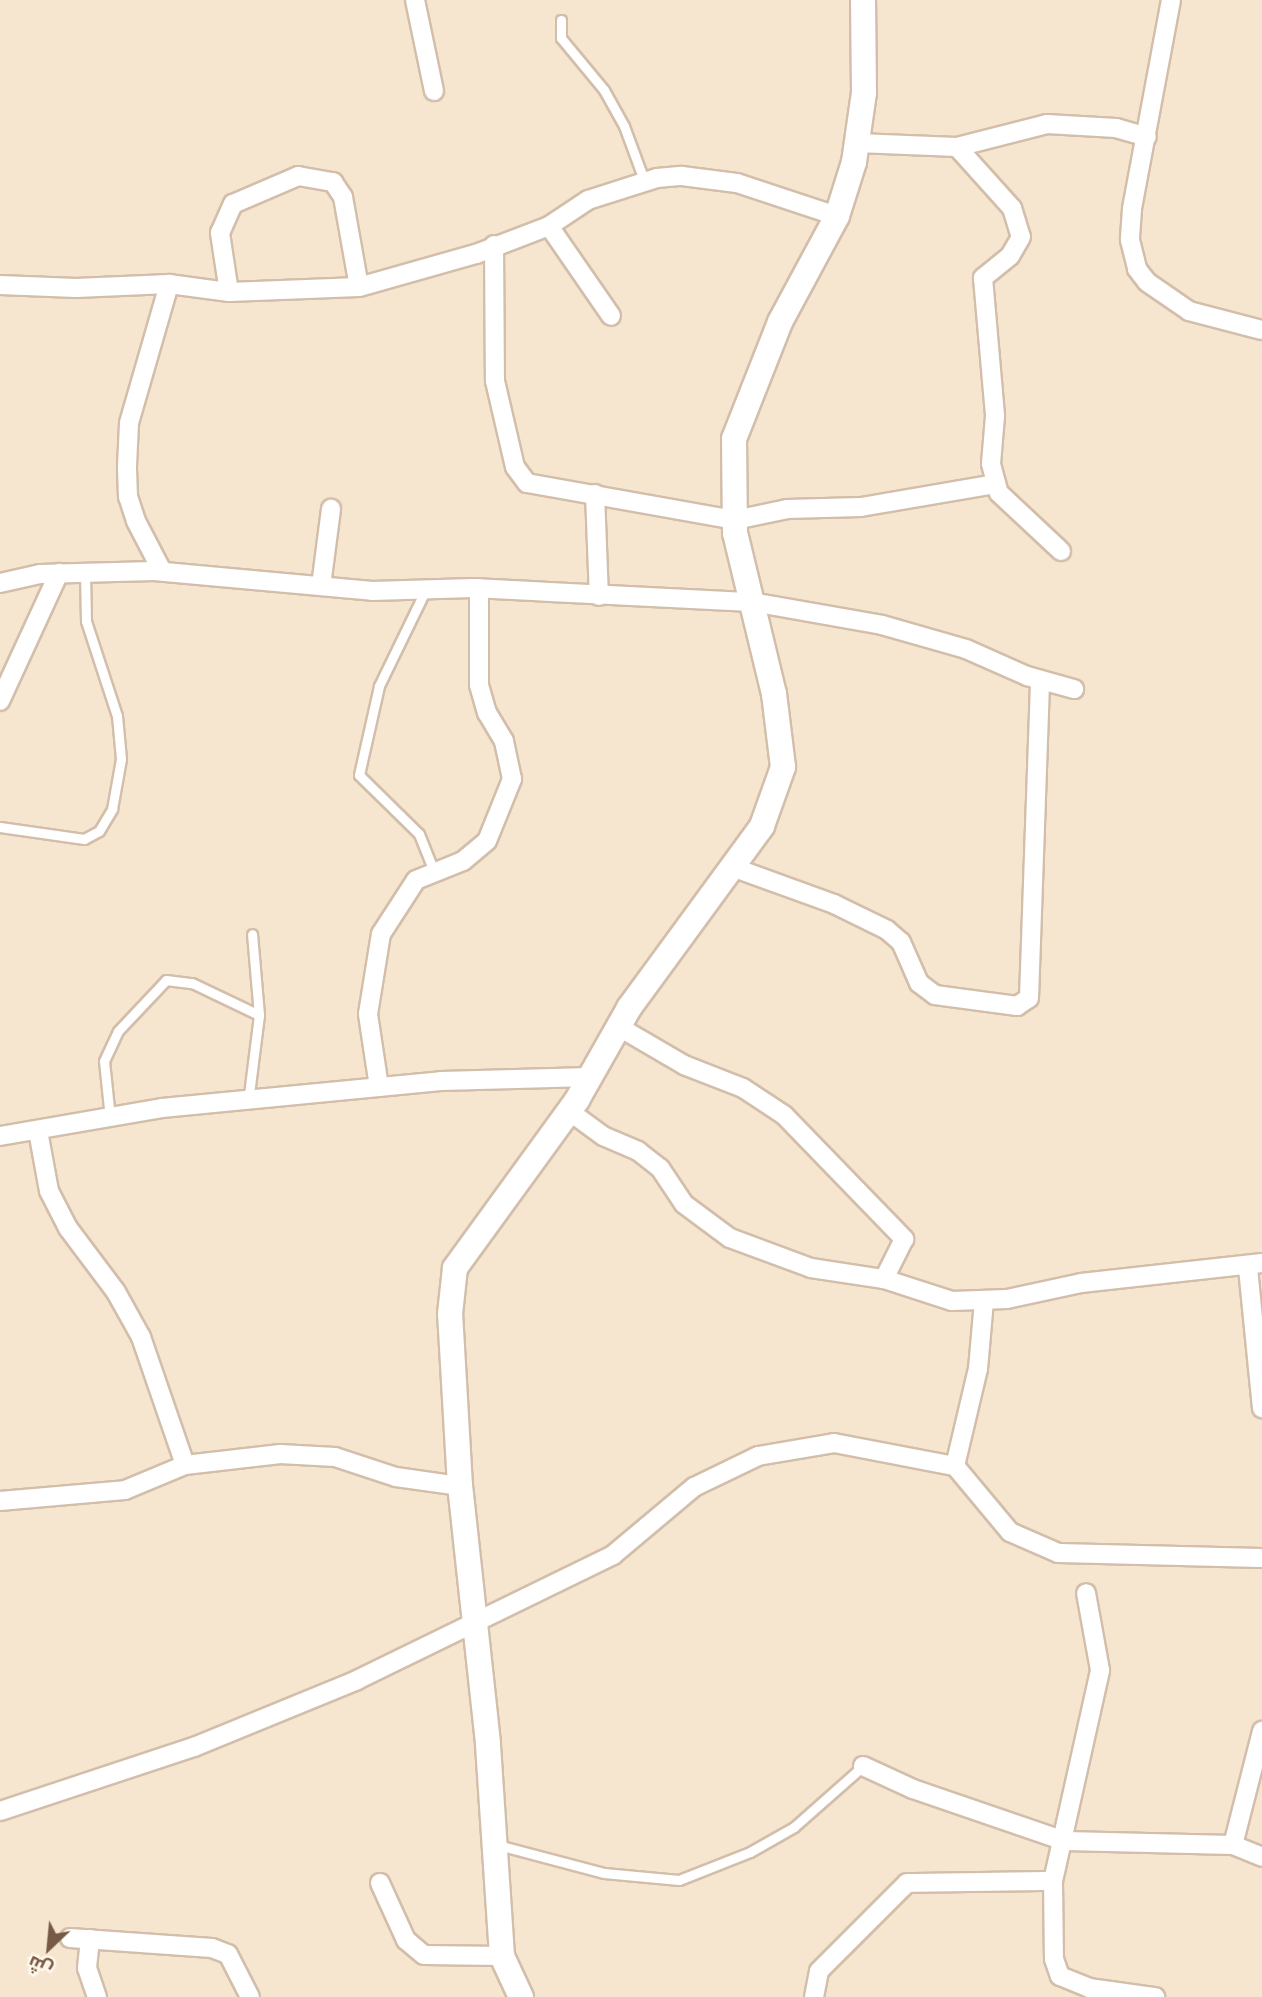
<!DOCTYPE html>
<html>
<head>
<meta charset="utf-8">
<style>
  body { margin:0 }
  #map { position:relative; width:1262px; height:1997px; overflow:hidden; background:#fef4e2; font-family:"Golos Text",Cairo,sans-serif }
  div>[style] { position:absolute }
  .residential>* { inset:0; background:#f6e6d0; transform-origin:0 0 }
  .roads { filter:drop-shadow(2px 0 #d2beaa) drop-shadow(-2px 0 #d2beaa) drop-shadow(0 2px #d2beaa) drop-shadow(0 -2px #d2beaa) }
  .lane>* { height:9px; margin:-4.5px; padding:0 4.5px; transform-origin:4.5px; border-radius:4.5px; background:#fff }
  .street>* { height:18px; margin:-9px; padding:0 9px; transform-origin:9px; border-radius:9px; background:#fff }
  .secondary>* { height:24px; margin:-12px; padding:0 12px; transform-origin:12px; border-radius:12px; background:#fff }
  span { translate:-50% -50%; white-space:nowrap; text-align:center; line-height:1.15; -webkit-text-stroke:6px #fff8ea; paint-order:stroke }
  .north { position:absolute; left:14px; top:1913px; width:70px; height:70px; -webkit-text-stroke:5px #fff8ea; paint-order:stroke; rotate:206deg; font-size:19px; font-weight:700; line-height:28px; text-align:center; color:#775a46 }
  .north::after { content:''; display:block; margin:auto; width:24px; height:32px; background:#775a46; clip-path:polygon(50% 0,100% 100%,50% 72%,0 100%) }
</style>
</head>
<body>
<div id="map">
  <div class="residential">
    <i style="left:0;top:0;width:1262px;height:1997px"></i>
  </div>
  <div class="roads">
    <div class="lane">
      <i style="left:561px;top:20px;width:18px;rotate:90deg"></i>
      <i style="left:561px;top:38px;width:67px;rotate:50.4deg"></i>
      <i style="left:604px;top:90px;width:41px;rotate:60.9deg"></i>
      <i style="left:624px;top:126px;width:58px;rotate:69.7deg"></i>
      <i style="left:426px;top:589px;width:108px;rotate:115.9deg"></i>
      <i style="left:379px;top:686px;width:91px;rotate:102.7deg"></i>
      <i style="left:359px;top:775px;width:84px;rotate:44.5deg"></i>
      <i style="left:419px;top:834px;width:43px;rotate:68.2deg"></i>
      <i style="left:0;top:827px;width:85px;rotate:8.1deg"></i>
      <i style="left:84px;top:839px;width:17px;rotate:-28deg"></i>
      <i style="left:99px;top:831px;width:26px;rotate:-59deg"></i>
      <i style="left:112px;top:809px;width:51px;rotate:-79.8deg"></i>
      <i style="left:121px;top:759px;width:43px;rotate:-95.3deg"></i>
      <i style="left:117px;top:716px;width:100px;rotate:-108.1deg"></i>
      <i style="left:86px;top:621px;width:48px;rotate:-91.2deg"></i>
      <i style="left:248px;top:1102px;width:88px;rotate:-82.8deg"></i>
      <i style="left:259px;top:1015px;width:81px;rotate:-94.9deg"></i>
      <i style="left:110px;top:1118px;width:57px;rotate:-96deg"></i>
      <i style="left:104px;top:1061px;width:33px;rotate:-65deg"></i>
      <i style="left:118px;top:1031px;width:70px;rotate:-46.7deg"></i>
      <i style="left:166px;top:980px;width:26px;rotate:7deg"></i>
      <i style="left:192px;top:983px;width:74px;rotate:25.5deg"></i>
      <i style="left:498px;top:1845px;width:110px;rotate:14.8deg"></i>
      <i style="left:604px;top:1873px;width:75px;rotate:5.3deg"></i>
      <i style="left:679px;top:1880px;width:76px;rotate:-21.5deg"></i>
      <i style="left:750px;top:1852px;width:51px;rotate:-29.6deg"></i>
      <i style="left:794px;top:1827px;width:92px;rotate:-41.5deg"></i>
    </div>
    <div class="street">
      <i style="left:415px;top:0;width:93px;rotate:78.2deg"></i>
      <i style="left:1171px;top:0;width:213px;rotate:100.6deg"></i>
      <i style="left:1132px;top:209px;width:31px;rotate:94deg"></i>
      <i style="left:1130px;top:240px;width:30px;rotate:76deg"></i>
      <i style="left:1137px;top:269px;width:16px;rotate:52deg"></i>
      <i style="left:1147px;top:282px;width:51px;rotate:34.6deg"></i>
      <i style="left:1189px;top:311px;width:75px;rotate:14.6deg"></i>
      <i style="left:857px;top:143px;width:100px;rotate:2.3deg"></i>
      <i style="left:957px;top:147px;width:93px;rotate:-14.3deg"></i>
      <i style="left:1047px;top:124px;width:69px;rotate:3.3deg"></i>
      <i style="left:1116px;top:128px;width:32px;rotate:16deg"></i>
      <i style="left:957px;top:147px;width:82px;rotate:48deg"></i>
      <i style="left:1012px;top:208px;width:30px;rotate:73deg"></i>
      <i style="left:1021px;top:237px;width:22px;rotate:120deg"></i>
      <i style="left:1010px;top:256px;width:35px;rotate:141deg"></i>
      <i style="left:983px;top:278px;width:139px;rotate:85deg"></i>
      <i style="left:995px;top:416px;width:48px;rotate:94.8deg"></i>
      <i style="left:991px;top:464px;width:30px;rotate:75deg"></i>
      <i style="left:999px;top:493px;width:85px;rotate:43.1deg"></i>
      <i style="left:549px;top:226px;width:109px;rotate:55.4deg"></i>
      <i style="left:494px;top:245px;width:136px;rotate:89.6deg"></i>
      <i style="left:495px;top:381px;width:88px;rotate:76.9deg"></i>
      <i style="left:515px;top:467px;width:20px;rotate:53deg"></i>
      <i style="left:527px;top:483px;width:211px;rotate:10.1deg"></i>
      <i style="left:735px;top:520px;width:53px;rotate:-11.9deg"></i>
      <i style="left:787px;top:509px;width:74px;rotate:-1.5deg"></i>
      <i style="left:861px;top:507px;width:137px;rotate:-9.7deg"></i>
      <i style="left:0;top:285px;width:76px;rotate:2.3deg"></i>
      <i style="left:76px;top:288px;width:93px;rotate:-2.5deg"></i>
      <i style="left:169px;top:284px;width:61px;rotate:7.6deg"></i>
      <i style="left:229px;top:292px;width:130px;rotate:-2.2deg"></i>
      <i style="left:359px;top:287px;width:122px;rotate:-15.8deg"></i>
      <i style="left:476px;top:254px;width:78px;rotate:-21deg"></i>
      <i style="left:549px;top:226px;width:47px;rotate:-33.7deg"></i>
      <i style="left:588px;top:200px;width:72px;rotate:-17.7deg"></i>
      <i style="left:657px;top:178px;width:25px;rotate:-5deg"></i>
      <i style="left:682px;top:176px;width:55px;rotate:7.3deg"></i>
      <i style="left:737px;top:183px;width:105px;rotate:18.3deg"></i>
      <i style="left:229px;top:292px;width:60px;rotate:-98.7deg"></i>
      <i style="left:220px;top:233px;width:32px;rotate:-66deg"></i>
      <i style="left:233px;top:204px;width:71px;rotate:-23.3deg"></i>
      <i style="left:298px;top:176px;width:36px;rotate:10deg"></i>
      <i style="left:333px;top:182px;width:18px;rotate:56deg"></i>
      <i style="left:343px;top:197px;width:91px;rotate:79.9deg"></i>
      <i style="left:595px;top:494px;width:102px;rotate:87.8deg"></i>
      <i style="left:162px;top:571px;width:56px;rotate:-117.5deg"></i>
      <i style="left:136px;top:521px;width:25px;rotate:-108deg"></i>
      <i style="left:128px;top:497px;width:31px;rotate:-92deg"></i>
      <i style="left:127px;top:466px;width:43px;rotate:-87.3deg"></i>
      <i style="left:129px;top:423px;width:145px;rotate:-73.9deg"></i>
      <i style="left:0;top:583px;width:41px;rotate:-12.7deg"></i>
      <i style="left:40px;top:574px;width:114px;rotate:-1.5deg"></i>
      <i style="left:154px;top:571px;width:219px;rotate:5.2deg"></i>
      <i style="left:372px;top:591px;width:101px;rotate:-1.7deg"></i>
      <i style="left:473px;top:588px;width:279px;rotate:2.9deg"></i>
      <i style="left:752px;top:602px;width:132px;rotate:10deg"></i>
      <i style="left:882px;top:625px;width:87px;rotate:15.9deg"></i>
      <i style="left:966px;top:649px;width:67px;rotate:23.9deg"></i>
      <i style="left:1027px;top:676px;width:49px;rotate:15.5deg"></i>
      <i style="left:321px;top:586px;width:78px;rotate:-82.6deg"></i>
      <i style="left:0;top:701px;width:141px;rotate:-65.3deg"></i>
      <i style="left:732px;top:867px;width:109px;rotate:19.9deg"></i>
      <i style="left:834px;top:904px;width:59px;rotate:26.1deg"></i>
      <i style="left:887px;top:930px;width:18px;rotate:41deg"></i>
      <i style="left:901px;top:942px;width:45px;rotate:66.3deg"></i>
      <i style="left:919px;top:983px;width:20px;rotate:37deg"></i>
      <i style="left:935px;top:995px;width:83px;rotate:7.6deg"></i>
      <i style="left:1017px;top:1006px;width:14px;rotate:-34deg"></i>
      <i style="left:1029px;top:998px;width:318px;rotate:-88deg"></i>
      <i style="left:619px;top:1027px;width:75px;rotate:30.3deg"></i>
      <i style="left:684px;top:1065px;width:63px;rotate:21.3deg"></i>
      <i style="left:743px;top:1088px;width:49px;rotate:33.4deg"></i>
      <i style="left:784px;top:1115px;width:173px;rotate:45.9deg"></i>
      <i style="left:904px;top:1239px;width:45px;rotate:116.6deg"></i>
      <i style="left:379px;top:1087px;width:74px;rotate:-98.6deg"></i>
      <i style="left:368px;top:1014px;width:81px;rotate:-80.8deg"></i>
      <i style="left:381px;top:934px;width:64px;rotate:-57.1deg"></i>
      <i style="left:416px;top:880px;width:51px;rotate:-22deg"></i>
      <i style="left:463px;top:861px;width:31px;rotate:-40deg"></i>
      <i style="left:487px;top:841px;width:67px;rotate:-68deg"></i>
      <i style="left:512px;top:779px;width:39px;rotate:-102deg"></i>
      <i style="left:504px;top:741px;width:33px;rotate:-121deg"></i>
      <i style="left:487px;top:713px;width:29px;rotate:-106deg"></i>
      <i style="left:479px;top:685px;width:97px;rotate:-90deg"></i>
      <i style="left:569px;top:1111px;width:42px;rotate:36.3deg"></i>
      <i style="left:603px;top:1136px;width:38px;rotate:23deg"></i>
      <i style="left:638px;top:1151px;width:28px;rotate:38deg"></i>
      <i style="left:660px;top:1168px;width:43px;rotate:56.3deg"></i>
      <i style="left:684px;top:1204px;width:57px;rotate:36.5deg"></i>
      <i style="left:730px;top:1238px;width:86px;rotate:20.3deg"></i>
      <i style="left:811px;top:1268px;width:74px;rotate:8.6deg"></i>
      <i style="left:884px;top:1279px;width:71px;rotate:17.9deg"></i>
      <i style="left:952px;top:1301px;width:55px;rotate:-2.1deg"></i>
      <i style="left:1007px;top:1299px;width:76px;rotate:-12.2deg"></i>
      <i style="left:1081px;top:1283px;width:182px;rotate:-6.3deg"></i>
      <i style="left:38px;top:1131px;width:61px;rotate:79.6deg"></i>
      <i style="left:49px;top:1191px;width:42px;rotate:62.8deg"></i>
      <i style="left:68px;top:1228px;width:80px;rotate:53.1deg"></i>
      <i style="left:116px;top:1292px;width:51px;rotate:60.9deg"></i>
      <i style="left:141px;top:1337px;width:135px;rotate:71deg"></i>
      <i style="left:0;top:1136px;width:164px;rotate:-9.8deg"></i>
      <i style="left:162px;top:1108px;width:280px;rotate:-5.5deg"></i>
      <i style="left:441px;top:1081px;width:149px;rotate:-1.5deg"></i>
      <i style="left:1248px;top:1268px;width:141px;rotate:84.3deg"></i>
      <i style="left:955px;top:1466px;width:100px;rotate:-76.7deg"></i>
      <i style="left:978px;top:1369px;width:69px;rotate:-85deg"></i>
      <i style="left:0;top:1501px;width:125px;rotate:-5deg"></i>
      <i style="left:125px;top:1490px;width:65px;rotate:-22.6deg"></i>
      <i style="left:185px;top:1465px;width:96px;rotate:-6.6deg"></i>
      <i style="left:280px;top:1454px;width:55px;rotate:3.1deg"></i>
      <i style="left:335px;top:1457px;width:64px;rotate:18.2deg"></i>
      <i style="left:396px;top:1477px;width:65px;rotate:8deg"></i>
      <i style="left:863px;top:1766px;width:55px;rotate:24.7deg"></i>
      <i style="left:913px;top:1789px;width:161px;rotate:18.9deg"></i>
      <i style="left:1065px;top:1841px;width:168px;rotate:1.4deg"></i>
      <i style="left:1233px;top:1845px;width:31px;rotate:22deg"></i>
      <i style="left:0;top:1811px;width:204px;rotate:-18.3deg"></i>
      <i style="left:194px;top:1747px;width:176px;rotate:-22.3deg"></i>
      <i style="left:357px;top:1680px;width:285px;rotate:-26deg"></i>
      <i style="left:613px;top:1555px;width:106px;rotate:-40deg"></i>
      <i style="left:694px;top:1487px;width:71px;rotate:-25.8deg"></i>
      <i style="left:758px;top:1456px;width:77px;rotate:-9.7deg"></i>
      <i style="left:834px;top:1443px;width:123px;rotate:10.8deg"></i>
      <i style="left:955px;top:1466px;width:86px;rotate:50.2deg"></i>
      <i style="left:1010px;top:1532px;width:52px;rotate:23.6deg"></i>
      <i style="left:1058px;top:1553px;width:204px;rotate:1.4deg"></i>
      <i style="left:1233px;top:1845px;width:118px;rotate:-75.7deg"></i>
      <i style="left:1053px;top:1881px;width:78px;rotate:89.3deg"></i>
      <i style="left:1054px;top:1959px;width:18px;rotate:71deg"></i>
      <i style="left:1060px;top:1976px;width:31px;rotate:22deg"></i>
      <i style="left:1089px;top:1988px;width:67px;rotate:7.8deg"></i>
      <i style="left:380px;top:1883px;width:63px;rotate:65.5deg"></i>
      <i style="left:406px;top:1940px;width:23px;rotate:40deg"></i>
      <i style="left:424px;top:1955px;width:78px;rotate:0.7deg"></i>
      <i style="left:70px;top:1938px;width:142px;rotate:4deg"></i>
      <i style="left:212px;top:1948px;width:17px;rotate:21deg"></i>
      <i style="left:228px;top:1954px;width:48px;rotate:62.9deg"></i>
      <i style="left:90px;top:1939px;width:29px;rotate:96deg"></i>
      <i style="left:87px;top:1968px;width:31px;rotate:71deg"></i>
      <i style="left:814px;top:1997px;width:26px;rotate:-79deg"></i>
      <i style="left:819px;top:1971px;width:124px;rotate:-45deg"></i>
      <i style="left:907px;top:1883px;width:146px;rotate:-0.8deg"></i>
      <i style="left:1053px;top:1881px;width:216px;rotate:-77.4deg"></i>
      <i style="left:1100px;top:1670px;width:78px;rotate:-100.3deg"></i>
    </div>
    <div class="secondary">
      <i style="left:521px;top:1997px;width:45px;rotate:-114.9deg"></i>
      <i style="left:502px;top:1956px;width:213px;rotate:-93.8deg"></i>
      <i style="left:488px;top:1743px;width:259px;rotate:-96.2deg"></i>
      <i style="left:460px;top:1486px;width:172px;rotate:-93.3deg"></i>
      <i style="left:450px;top:1314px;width:46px;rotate:-83.8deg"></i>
      <i style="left:455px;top:1268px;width:208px;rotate:-54deg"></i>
      <i style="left:577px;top:1100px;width:106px;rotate:-60.5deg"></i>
      <i style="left:629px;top:1008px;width:225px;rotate:-53.8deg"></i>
      <i style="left:762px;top:826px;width:63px;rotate:-70.4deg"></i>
      <i style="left:783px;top:767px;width:74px;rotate:-97deg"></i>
      <i style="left:774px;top:694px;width:166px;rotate:-103.6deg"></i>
      <i style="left:735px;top:533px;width:94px;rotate:-90.6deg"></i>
      <i style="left:734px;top:439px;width:126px;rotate:-68.5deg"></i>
      <i style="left:780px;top:322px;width:120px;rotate:-61.7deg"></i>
      <i style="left:837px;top:216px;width:57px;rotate:-72.5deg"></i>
      <i style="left:854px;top:162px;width:70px;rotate:-81.8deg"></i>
      <i style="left:864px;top:93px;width:93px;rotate:-90.6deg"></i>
    </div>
  </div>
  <div class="north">ش</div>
</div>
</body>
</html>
